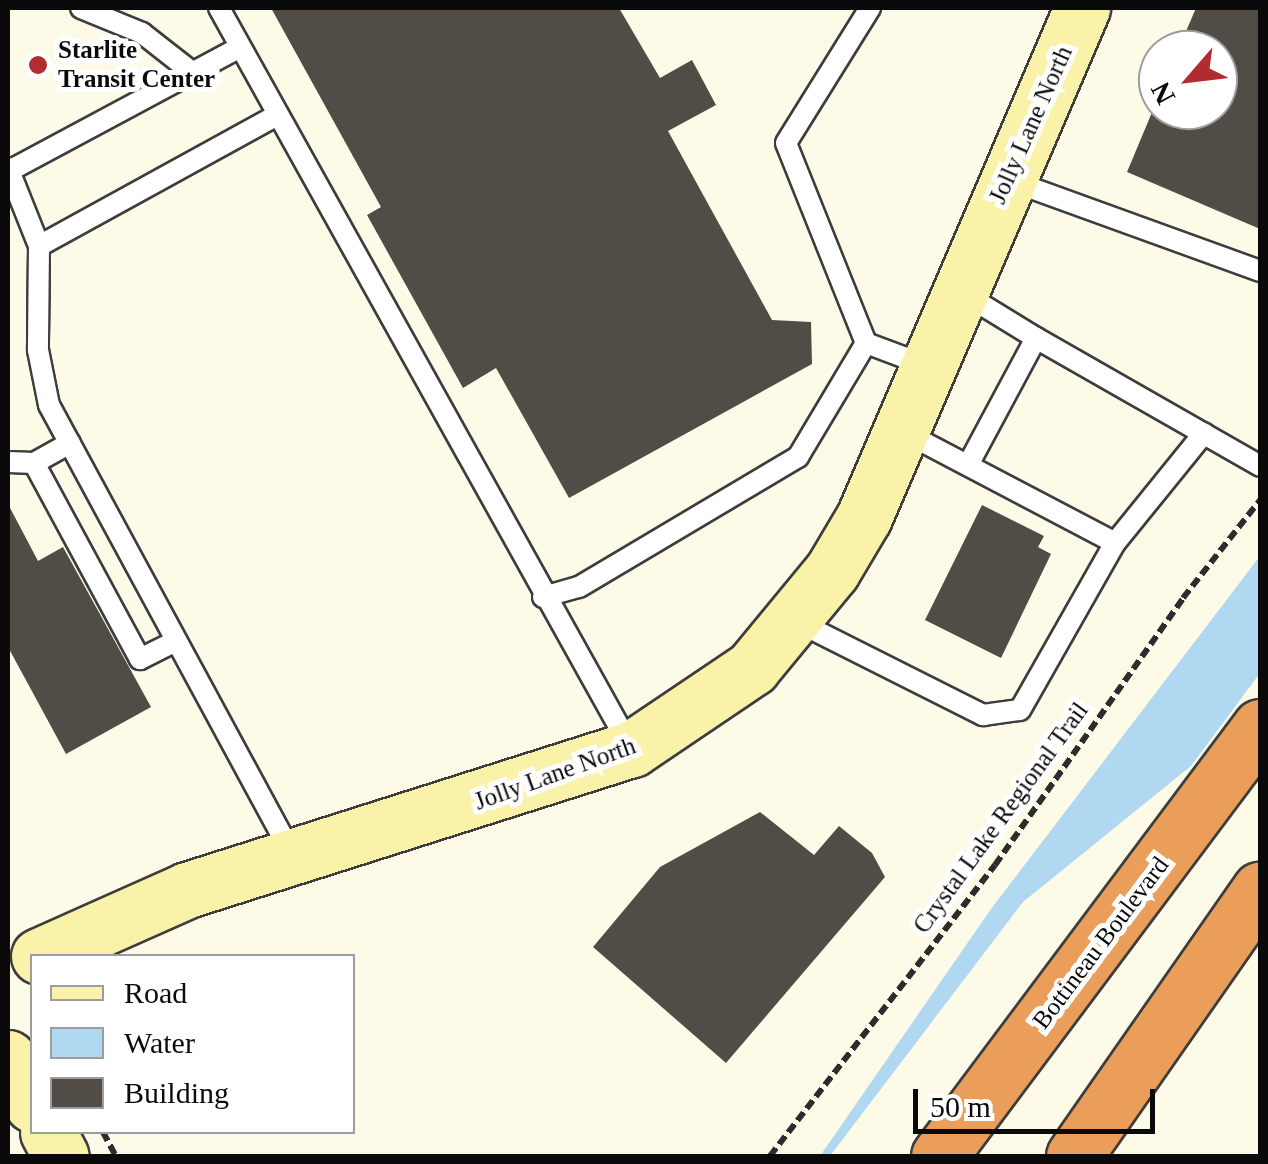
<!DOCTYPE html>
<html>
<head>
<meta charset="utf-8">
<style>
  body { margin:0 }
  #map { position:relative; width:1268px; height:1164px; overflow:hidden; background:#fefae8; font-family:Georgia,serif }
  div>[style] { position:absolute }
  .water>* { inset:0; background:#b1d8f1 }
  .building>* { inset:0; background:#524c47 }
  .path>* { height:6px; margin-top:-3px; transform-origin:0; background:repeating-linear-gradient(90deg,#2c2c2c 0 10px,transparent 0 15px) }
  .roads { filter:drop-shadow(2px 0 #3d3d3d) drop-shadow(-2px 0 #3d3d3d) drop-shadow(0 2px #3d3d3d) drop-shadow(0 -2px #3d3d3d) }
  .lane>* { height:20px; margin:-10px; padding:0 10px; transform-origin:10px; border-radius:10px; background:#fff }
  .secondary>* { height:55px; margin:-27.5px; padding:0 27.5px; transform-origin:27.5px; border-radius:27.5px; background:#faf2a8 }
  .highway>* { height:55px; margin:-27.5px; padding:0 27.5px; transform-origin:27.5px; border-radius:27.5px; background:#eb9e5a }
  .dots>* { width:28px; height:28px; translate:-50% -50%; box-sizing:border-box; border:5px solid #fff; border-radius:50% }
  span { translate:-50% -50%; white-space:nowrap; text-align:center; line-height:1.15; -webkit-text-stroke:10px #fff; paint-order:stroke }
  .poi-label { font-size:25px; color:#0a0a0a; font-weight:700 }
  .left { translate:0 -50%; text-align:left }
  .street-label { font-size:25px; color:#0a0a0a }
  .frame { position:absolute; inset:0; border:10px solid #0a0a0a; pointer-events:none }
  .legend { position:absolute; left:30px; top:954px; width:325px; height:180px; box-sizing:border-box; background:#fff; border:2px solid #9d9d9d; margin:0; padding:12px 18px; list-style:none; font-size:30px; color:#0a0a0a }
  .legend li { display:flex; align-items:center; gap:20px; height:50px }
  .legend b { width:50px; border:2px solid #9d9d9d }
  .north { position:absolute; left:1138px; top:30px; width:100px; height:100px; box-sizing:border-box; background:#fff; border:2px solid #9d9d9d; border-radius:50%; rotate:242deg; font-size:28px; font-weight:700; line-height:40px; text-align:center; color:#0a0a0a }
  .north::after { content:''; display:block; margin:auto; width:35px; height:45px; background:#b02c31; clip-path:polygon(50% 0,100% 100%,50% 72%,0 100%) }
  .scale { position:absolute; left:913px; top:1089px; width:242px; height:45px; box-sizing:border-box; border:5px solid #0a0a0a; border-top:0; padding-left:12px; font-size:30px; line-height:35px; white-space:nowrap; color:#0a0a0a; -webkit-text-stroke:8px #fff; paint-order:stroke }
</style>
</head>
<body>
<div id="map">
  <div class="water">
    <i style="clip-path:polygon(1260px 556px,1260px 673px,1191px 766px,1023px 902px,830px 1156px,820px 1156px,991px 909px)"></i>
  </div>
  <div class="building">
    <i style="clip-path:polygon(271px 8px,619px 8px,660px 78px,692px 60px,716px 105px,668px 131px,772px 320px,811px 322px,812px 364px,569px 498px,496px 368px,463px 388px,367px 215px,381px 207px)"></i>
    <i style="clip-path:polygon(1196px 8px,1260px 8px,1260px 229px,1127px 172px,1158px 98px,1158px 110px,1218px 110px,1218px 50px,1178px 50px)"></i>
    <i style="clip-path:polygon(8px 504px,38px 561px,63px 547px,151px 707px,66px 754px,8px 647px)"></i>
    <i style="clip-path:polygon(982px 505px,1044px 536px,1038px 547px,1051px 554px,1001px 658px,925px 620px)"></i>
    <i style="clip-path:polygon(760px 812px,814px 855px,839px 826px,872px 853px,885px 877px,726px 1063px,593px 947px,660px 867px)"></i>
  </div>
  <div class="path">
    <i style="left:103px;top:1132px;width:27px;rotate:62deg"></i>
    <i style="left:770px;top:1156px;width:368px;rotate:-52.3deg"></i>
    <i style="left:995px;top:865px;width:327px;rotate:-54.8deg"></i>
    <i style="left:1183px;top:598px;width:125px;rotate:-51.8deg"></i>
  </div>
  <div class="roads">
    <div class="lane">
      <i style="left:81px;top:8px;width:66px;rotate:22.3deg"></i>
      <i style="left:142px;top:33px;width:65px;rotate:38.1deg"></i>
      <i style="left:219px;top:8px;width:847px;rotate:60.89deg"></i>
      <i style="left:8px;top:168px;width:84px;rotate:68.3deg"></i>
      <i style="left:39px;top:246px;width:104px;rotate:90.6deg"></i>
      <i style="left:38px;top:350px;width:56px;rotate:78.7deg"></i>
      <i style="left:49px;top:405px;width:511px;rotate:61.58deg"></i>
      <i style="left:9px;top:171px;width:262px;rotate:-28.2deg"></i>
      <i style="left:1009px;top:180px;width:267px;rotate:19.9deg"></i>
      <i style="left:39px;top:246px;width:272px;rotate:-28.8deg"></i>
      <i style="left:961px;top:292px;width:88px;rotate:31.5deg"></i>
      <i style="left:866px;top:343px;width:65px;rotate:20.7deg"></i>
      <i style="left:904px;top:432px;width:238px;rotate:27.7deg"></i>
      <i style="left:70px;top:443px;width:41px;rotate:150.9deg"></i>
      <i style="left:34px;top:463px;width:223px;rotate:61.6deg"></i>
      <i style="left:140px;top:659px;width:40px;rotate:-26.6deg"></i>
      <i style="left:8px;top:462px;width:26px;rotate:2deg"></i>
      <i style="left:968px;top:465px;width:144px;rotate:-61.8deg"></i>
      <i style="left:1036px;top:338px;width:258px;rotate:29.7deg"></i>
      <i style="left:543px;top:597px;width:37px;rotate:-16deg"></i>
      <i style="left:579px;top:587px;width:255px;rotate:-30.7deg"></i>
      <i style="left:798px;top:457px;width:133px;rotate:-59.2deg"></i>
      <i style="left:866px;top:343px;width:215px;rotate:-111.8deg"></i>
      <i style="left:786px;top:143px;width:159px;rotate:-58.1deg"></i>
      <i style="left:794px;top:620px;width:212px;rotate:26.7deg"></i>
      <i style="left:983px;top:715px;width:37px;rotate:-8deg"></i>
      <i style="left:1020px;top:710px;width:192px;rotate:-60.4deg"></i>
      <i style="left:1115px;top:543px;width:141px;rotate:-51deg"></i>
    </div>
    <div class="secondary">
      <i style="left:39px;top:956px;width:162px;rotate:-24deg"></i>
      <i style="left:187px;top:890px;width:467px;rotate:-17.6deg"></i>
      <i style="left:632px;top:749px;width:145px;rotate:-34deg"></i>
      <i style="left:752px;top:668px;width:126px;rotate:-50.5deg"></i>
      <i style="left:832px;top:571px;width:63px;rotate:-59.3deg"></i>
      <i style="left:864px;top:517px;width:554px;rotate:-66.81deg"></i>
      <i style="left:8px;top:1058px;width:52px;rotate:62.4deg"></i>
      <i style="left:48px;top:1132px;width:27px;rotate:62deg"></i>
    </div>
    <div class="highway">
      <i style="left:939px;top:1156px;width:536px;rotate:-53.19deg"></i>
      <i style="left:1074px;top:1156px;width:325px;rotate:-55.1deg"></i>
    </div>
  </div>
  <div class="dots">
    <i style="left:38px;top:65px;background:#b02c31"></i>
  </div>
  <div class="poi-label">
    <span class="left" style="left:58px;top:65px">Starlite<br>Transit Center</span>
  </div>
  <div class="street-label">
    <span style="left:1031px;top:125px;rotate:-66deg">Jolly Lane North</span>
    <span style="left:555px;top:774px;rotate:-20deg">Jolly Lane North</span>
    <span style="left:1001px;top:818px;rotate:-54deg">Crystal Lake Regional Trail</span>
    <span style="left:1101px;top:943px;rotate:-53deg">Bottineau Boulevard</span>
  </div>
  <div class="frame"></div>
  <ul class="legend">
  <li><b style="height:12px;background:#faf2a8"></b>Road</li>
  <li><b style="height:28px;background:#b1d8f1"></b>Water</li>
  <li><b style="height:28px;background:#524c47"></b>Building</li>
  </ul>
  <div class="north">N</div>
  <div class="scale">50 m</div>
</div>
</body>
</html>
